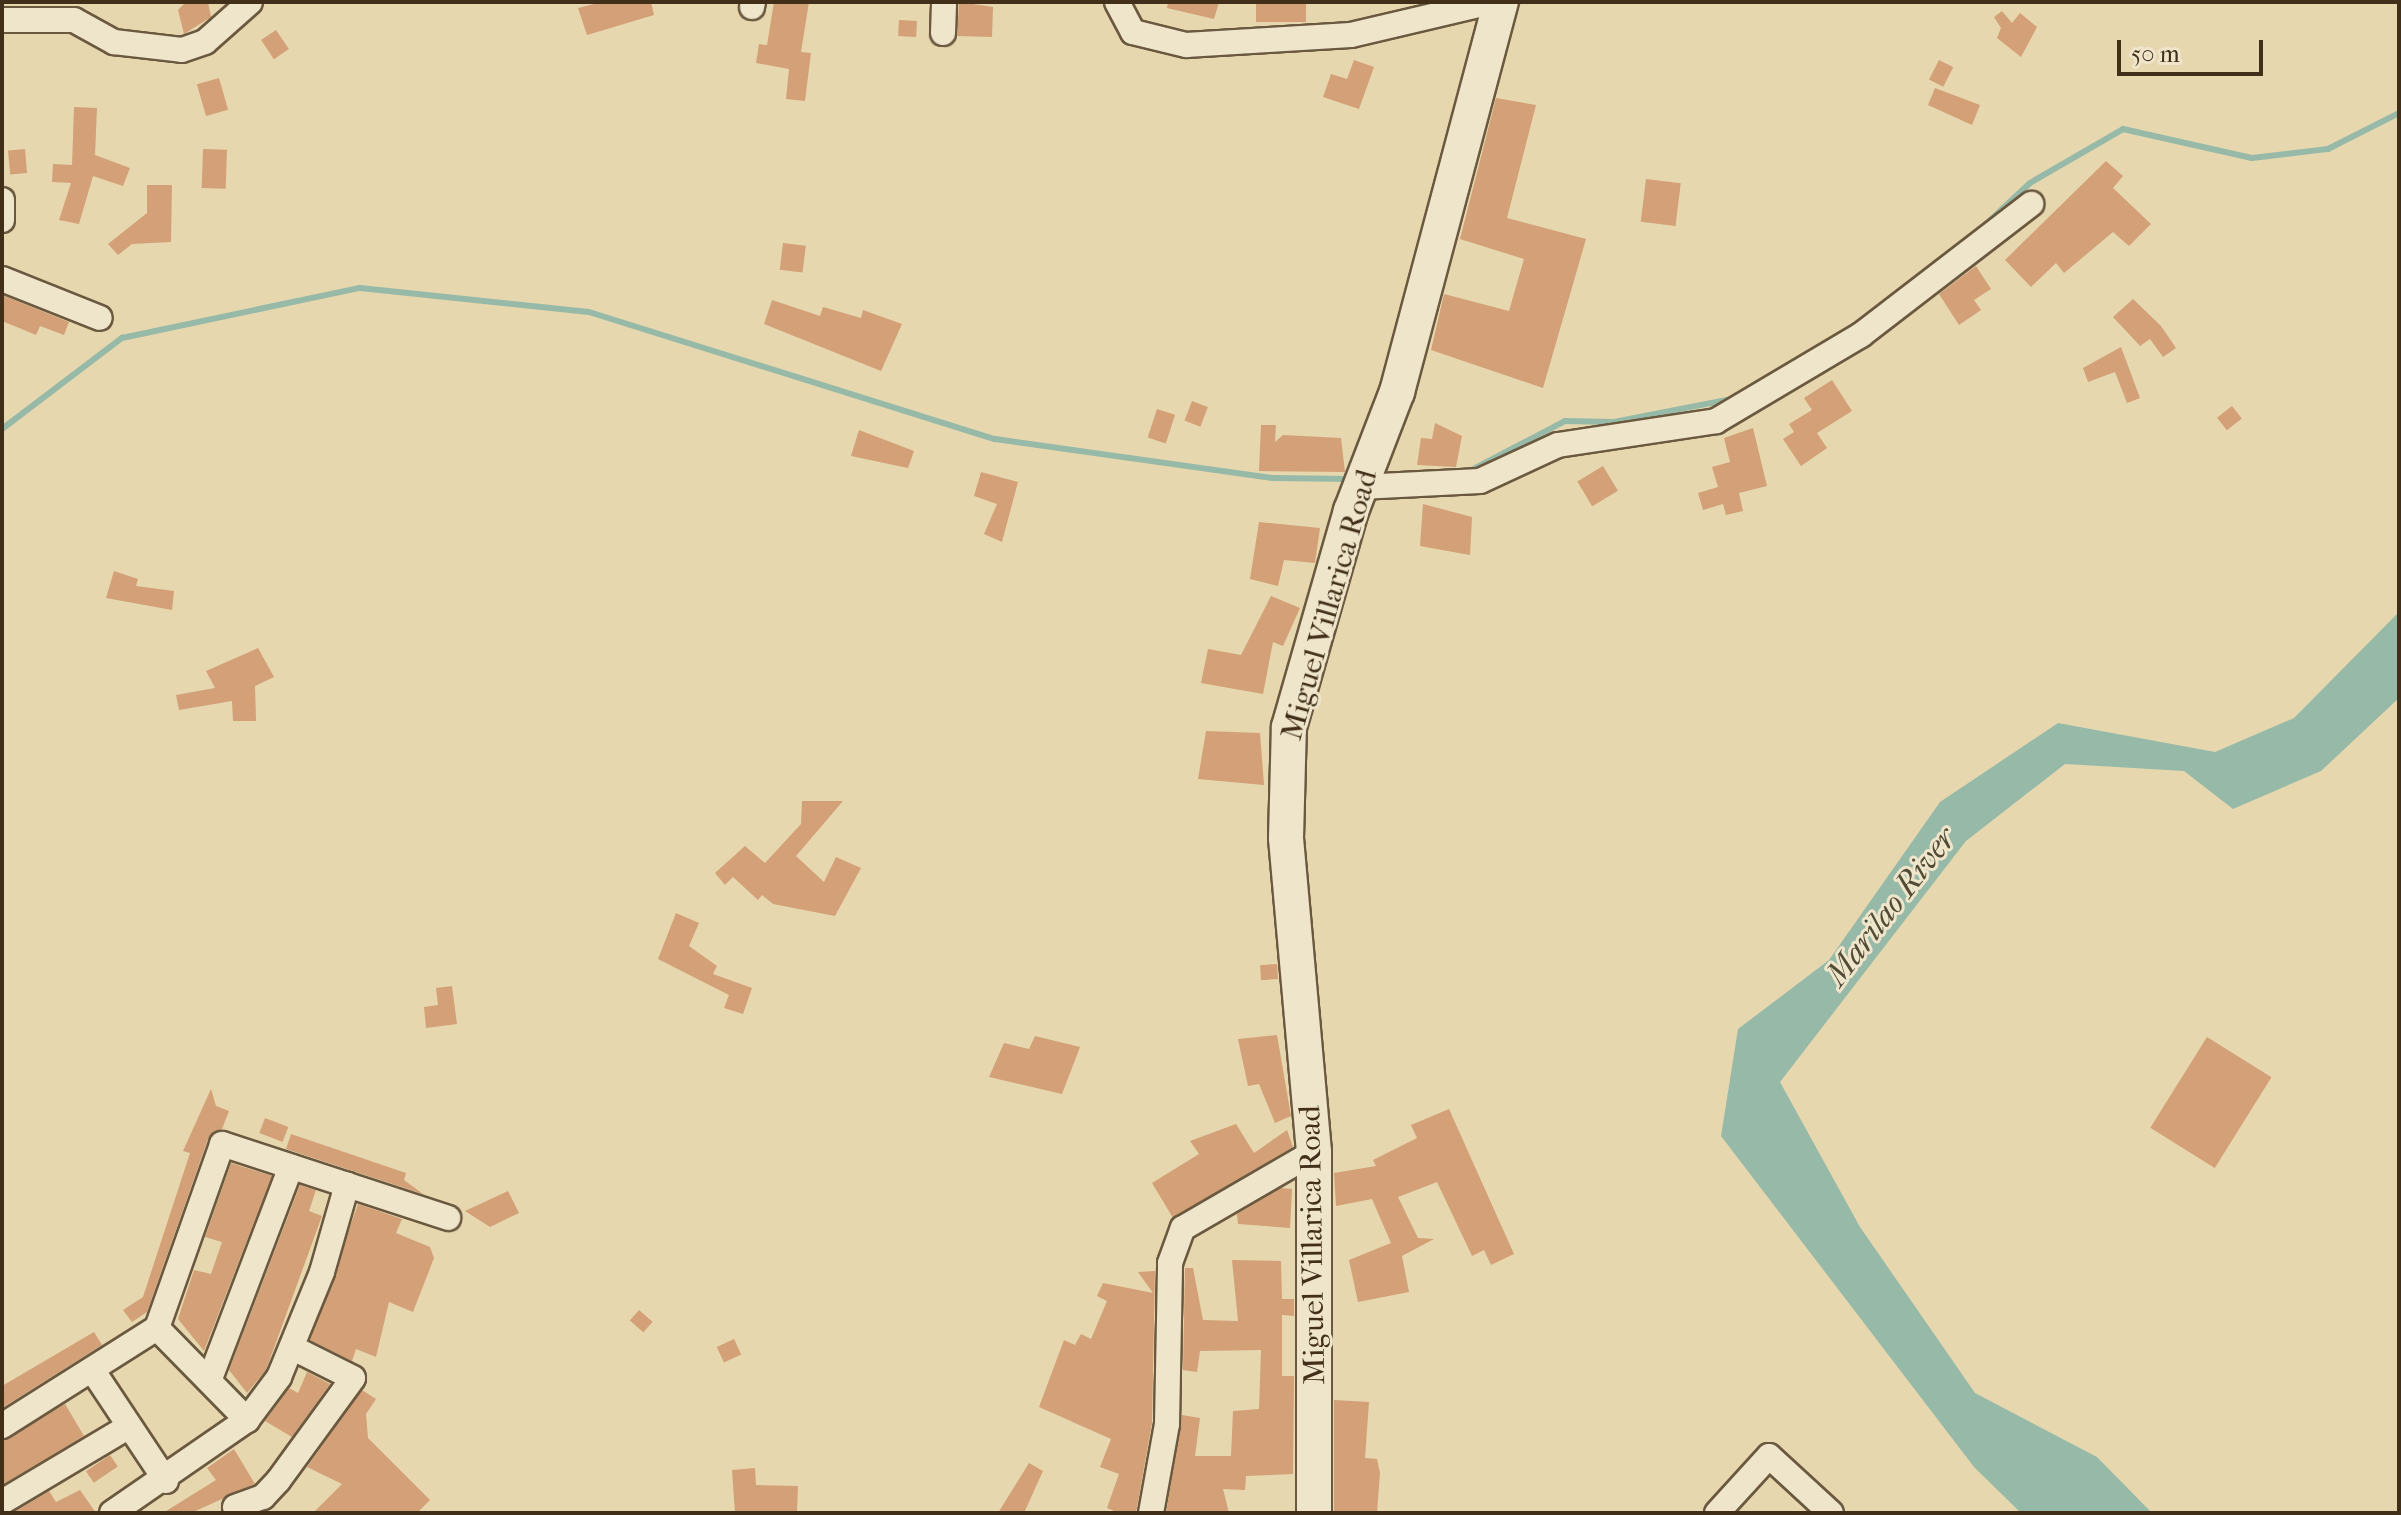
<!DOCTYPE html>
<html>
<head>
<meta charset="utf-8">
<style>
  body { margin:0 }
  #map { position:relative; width:2401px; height:1515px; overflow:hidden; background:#e6d7af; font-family:"IM FELL French Canon",serif }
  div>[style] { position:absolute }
  .water>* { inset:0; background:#97baa8 }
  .stream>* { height:6px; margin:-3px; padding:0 3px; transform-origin:3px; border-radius:3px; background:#97baa8 }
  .building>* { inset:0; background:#d3a077; transform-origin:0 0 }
  .roads { filter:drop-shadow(2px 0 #6a593f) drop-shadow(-2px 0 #6a593f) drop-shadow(0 2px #6a593f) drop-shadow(0 -2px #6a593f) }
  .street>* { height:24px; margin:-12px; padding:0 12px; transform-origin:12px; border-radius:12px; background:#efe5cb }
  .secondary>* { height:34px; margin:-17px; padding:0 17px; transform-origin:17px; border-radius:17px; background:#efe5cb }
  span { translate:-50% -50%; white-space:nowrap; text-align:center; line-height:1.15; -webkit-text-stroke:6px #efe5cb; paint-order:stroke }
  .street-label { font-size:30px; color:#412f1a }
  .water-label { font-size:32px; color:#524b36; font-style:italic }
  .frame { position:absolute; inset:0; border:4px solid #412f1a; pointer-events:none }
  .scale { position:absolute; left:2117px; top:40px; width:146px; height:36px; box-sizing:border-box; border:4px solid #412f1a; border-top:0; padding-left:10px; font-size:24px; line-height:28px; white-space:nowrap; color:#412f1a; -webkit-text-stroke:6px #efe5cb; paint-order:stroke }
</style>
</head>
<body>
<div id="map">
  <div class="water">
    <i style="clip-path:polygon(2399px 612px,2399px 698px,2321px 771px,2233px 809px,2184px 771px,2065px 764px,1966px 841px,1780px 1082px,1860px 1227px,1975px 1393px,2097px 1457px,2152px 1513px,2021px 1513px,1974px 1467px,1721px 1136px,1738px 1029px,1829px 960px,1940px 802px,2058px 723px,2215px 752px,2294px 718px)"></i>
  </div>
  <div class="stream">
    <i style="left:1983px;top:227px;width:64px;rotate:-43.1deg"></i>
    <i style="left:2030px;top:183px;width:108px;rotate:-30.1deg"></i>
    <i style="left:2123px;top:129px;width:132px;rotate:12.7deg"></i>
    <i style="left:2252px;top:158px;width:77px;rotate:-6.8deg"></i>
    <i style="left:2328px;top:149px;width:80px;rotate:-26.9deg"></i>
    <i style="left:2px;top:429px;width:151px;rotate:-37.2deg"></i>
    <i style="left:122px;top:338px;width:243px;rotate:-11.9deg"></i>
    <i style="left:360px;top:288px;width:230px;rotate:6deg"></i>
    <i style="left:589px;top:312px;width:425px;rotate:17.4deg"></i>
    <i style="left:995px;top:439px;width:281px;rotate:8deg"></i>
    <i style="left:1273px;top:478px;width:78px;rotate:0.7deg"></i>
    <i style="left:1466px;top:473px;width:112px;rotate:-27.7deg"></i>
    <i style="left:1565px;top:421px;width:49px;rotate:1.2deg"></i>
    <i style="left:1614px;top:422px;width:119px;rotate:-11.1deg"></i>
  </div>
  <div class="building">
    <i style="clip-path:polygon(186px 2px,208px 2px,211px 17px,184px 34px,178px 10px)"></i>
    <i style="clip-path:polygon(602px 2px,651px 2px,654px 15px,587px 35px,578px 8px)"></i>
    <i style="clip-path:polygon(774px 2px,809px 2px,801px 52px,811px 53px,805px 101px,786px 99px,789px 69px,756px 63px,759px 44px,767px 45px)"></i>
    <i style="clip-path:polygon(959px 2px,993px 7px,992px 37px,957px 36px)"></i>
    <i style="clip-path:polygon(1168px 2px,1219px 2px,1214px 19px,1167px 8px)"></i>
    <i style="left:1256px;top:2px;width:50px;height:20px"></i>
    <i style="clip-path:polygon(2002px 11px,2012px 23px,2020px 13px,2037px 27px,2021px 57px,1997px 38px,2001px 28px,1994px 17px)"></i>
    <i style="left:899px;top:20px;width:18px;height:16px;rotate:3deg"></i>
    <i style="left:276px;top:30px;width:23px;height:18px;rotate:56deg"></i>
    <i style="clip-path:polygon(1354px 60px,1374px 67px,1359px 109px,1323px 97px,1331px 74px,1347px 79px)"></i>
    <i style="left:1939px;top:60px;width:16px;height:22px;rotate:27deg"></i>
    <i style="left:219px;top:78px;width:33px;height:23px;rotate:74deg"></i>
    <i style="clip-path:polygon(1935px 88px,1980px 105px,1972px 125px,1928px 105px)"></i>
    <i style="clip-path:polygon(1496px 98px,1536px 105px,1507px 218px,1586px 239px,1543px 388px,1431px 350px,1444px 294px,1509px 311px,1524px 259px,1460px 239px)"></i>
    <i style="clip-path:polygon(74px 107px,97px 108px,95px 155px,130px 168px,123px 186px,93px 176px,79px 224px,59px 220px,71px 183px,52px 182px,53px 164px,72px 165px)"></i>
    <i style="left:25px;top:149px;width:24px;height:17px;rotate:85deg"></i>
    <i style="left:203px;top:149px;width:24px;height:39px;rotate:2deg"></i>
    <i style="clip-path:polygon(2106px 161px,2123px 176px,2113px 188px,2151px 224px,2129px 246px,2113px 232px,2064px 273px,2056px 263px,2031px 287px,2005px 260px)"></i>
    <i style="left:1646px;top:179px;width:35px;height:43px;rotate:7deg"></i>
    <i style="clip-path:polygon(147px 185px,172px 185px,171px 242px,132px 244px,118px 255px,108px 244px,147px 213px)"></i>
    <i style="left:783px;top:243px;width:23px;height:27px;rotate:7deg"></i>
    <i style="clip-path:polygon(1976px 266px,1991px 289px,1974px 300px,1981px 310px,1959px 325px,1939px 294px)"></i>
    <i style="clip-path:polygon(2px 295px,69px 322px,64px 335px,40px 326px,36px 335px,2px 321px)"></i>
    <i style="clip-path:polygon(2133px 299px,2161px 326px,2176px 348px,2163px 357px,2150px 339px,2140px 346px,2113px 317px)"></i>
    <i style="clip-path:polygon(772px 300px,820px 316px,823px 307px,861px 318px,863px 310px,902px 324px,881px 371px,764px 324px)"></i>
    <i style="clip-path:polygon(2121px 347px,2140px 398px,2127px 403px,2115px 372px,2088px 382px,2083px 368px)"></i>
    <i style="clip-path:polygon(1832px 380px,1852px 411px,1817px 433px,1827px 448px,1801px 466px,1783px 439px,1794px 432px,1789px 424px,1812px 410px,1804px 398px)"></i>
    <i style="left:1192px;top:401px;width:17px;height:21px;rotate:21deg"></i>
    <i style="left:2232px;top:406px;width:16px;height:19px;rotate:52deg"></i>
    <i style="left:1157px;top:409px;width:19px;height:30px;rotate:18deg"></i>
    <i style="clip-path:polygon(1435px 423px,1462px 436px,1456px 467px,1417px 465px,1421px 438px,1432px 439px)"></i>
    <i style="clip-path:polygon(1261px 425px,1276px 425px,1275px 442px,1283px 435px,1341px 438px,1345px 472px,1259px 471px)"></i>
    <i style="clip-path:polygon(1753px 428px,1767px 486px,1739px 493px,1743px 511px,1726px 515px,1723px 504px,1703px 510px,1698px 493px,1718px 487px,1712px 467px,1730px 462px,1724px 438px)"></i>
    <i style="clip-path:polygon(859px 430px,914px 451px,908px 468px,851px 456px)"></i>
    <i style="left:1603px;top:466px;width:29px;height:30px;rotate:59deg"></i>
    <i style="clip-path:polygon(981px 472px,1018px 482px,1002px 542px,984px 534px,997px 504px,974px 496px)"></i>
    <i style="clip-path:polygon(1423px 504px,1472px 517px,1470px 555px,1420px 546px)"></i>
    <i style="clip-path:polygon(1259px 522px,1320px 528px,1315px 563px,1284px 560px,1278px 586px,1250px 579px)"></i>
    <i style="clip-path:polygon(114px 571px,138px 579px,136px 586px,174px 591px,172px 610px,106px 598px)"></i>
    <i style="clip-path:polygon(1271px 596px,1300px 608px,1283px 646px,1273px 642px,1263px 694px,1201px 683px,1208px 649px,1241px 655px)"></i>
    <i style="clip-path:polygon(258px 648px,274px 677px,255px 686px,256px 721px,233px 721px,232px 701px,179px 710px,176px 695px,215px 688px,206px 671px)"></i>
    <i style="clip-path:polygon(1206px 731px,1260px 733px,1264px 785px,1198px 779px)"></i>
    <i style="clip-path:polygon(802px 801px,843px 801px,796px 856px,824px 882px,836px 857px,861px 868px,835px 916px,773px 904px,762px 895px,758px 900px,733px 877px,725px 885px,715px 873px,745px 846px,765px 863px,801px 824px)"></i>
    <i style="clip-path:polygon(676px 913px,699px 923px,689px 946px,717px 966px,713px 974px,752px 988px,743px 1014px,724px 1008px,729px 995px,658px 959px)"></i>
    <i style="left:1277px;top:964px;width:15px;height:17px;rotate:86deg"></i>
    <i style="clip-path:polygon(452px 986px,457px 1024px,426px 1028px,424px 1007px,438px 1005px,436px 988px)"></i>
    <i style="clip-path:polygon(1277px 1035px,1291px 1116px,1275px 1123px,1259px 1084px,1248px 1086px,1238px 1039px)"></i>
    <i style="clip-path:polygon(1035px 1036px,1080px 1047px,1062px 1094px,989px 1077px,1004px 1043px,1029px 1049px)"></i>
    <i style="left:2207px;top:1037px;width:76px;height:107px;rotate:32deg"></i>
    <i style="clip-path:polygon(211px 1089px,216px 1106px,229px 1111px,222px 1129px,208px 1139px,147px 1312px,132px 1322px,123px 1310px,143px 1297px,190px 1153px,183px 1151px)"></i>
    <i style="clip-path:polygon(1449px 1109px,1514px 1254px,1491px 1265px,1484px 1250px,1472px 1256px,1437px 1182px,1398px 1197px,1418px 1238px,1434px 1239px,1402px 1256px,1409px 1292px,1358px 1302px,1349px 1260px,1391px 1243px,1372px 1199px,1336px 1206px,1334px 1173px,1376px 1166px,1373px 1160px,1417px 1138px,1411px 1125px)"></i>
    <i style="left:265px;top:1118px;width:25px;height:16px;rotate:21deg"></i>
    <i style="clip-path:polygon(1236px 1124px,1254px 1153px,1287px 1130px,1293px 1147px,1173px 1218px,1152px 1183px,1199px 1154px,1190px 1141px)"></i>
    <i style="clip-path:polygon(291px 1134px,406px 1173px,404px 1180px,423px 1194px,286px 1149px)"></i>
    <i style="clip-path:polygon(231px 1163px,272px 1176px,204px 1351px,178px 1319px,194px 1270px,211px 1274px,222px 1242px,205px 1237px)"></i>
    <i style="clip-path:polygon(300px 1185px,316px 1190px,309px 1211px,322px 1216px,266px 1370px,247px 1393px,229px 1370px)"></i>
    <i style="clip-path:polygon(1281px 1188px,1292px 1189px,1290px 1228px,1238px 1224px,1237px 1214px)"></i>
    <i style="clip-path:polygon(508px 1191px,519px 1213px,490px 1227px,465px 1211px)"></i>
    <i style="clip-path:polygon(358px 1204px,402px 1219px,396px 1233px,430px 1247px,434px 1258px,413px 1312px,389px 1302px,376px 1357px,356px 1349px,352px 1361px,310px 1340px)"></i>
    <i style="clip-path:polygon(1232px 1260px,1281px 1261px,1282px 1299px,1294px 1299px,1294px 1316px,1282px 1315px,1282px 1376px,1294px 1376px,1293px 1474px,1246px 1476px,1245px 1490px,1223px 1489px,1229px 1513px,1166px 1513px,1182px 1415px,1200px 1418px,1195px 1456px,1231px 1456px,1233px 1411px,1259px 1409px,1261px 1350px,1200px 1351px,1197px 1372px,1183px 1370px,1185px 1268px,1193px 1268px,1203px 1320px,1238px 1321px)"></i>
    <i style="clip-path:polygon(1155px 1271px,1152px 1423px,1136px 1513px,1119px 1513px,1107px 1508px,1119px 1474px,1100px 1467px,1111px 1439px,1039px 1407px,1064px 1340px,1075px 1345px,1081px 1334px,1091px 1339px,1107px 1301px,1097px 1296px,1103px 1283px,1153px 1293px,1138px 1272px)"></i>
    <i style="left:639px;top:1310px;width:18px;height:14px;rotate:41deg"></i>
    <i style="clip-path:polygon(94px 1332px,102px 1345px,2px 1408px,2px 1386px)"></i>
    <i style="left:734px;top:1339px;width:17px;height:19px;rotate:65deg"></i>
    <i style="clip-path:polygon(307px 1372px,330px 1384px,292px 1437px,265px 1421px,289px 1388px,298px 1393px)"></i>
    <i style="clip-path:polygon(362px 1390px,376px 1399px,366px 1414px,368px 1438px,430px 1500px,417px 1513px,313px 1513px,342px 1484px,307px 1467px)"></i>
    <i style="clip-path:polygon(1334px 1400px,1369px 1402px,1365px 1458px,1377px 1459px,1380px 1473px,1377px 1513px,1334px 1513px)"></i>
    <i style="clip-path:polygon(65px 1404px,84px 1436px,2px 1485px,2px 1441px)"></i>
    <i style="clip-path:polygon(234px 1449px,255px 1484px,191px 1513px,163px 1513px,216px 1480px,207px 1468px)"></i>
    <i style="left:110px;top:1455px;width:14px;height:29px;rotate:56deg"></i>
    <i style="clip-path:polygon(1029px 1463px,1043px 1471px,1024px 1513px,998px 1513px)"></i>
    <i style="clip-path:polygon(755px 1468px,756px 1485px,798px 1486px,797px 1513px,735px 1513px,732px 1470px)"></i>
    <i style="clip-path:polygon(80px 1490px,96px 1513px,16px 1511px,49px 1491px,56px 1502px)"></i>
  </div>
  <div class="roads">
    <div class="street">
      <i style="left:1117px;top:2px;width:34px;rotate:62deg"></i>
      <i style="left:1133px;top:32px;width:55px;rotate:13.8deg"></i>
      <i style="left:1186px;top:45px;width:165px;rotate:-3.5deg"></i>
      <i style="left:1351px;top:35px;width:145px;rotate:-13.2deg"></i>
      <i style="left:752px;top:7px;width:5px;rotate:-79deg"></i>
      <i style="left:2px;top:20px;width:72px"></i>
      <i style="left:74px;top:20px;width:46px;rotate:28.8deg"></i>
      <i style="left:114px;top:42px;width:68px;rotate:6.7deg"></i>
      <i style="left:182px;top:50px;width:24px;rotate:-19deg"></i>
      <i style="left:205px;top:42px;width:60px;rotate:-41.6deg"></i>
      <i style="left:943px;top:33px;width:31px;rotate:-88deg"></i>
      <i style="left:2px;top:200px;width:20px;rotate:90deg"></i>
      <i style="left:2px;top:279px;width:105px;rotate:21.7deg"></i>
      <i style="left:1360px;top:487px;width:120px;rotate:-2.9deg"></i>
      <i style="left:1480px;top:481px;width:86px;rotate:-24.8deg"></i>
      <i style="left:1558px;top:445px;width:160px;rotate:-8.6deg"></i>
      <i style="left:1716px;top:421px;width:169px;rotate:-30.7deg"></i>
      <i style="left:1861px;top:335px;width:215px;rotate:-37.6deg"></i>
      <i style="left:157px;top:1328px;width:129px;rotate:45.6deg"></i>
      <i style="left:93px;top:1371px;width:132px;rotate:56.4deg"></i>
      <i style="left:211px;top:1376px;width:224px;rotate:-69.1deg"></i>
      <i style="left:2px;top:1426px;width:183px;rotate:-32.3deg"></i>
      <i style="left:157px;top:1328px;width:195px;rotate:-70.5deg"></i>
      <i style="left:222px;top:1144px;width:238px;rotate:18.1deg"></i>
      <i style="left:2px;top:1502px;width:147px;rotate:-30.8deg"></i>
      <i style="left:235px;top:1507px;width:30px;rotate:-20deg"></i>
      <i style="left:263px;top:1497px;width:22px;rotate:-47deg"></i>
      <i style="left:278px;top:1481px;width:127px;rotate:-53.9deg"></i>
      <i style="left:353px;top:1378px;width:67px;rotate:-153.4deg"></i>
      <i style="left:112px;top:1513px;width:164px;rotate:-34.6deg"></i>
      <i style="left:247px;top:1420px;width:54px;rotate:-53.3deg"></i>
      <i style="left:279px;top:1377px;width:113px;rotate:-67.7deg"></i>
      <i style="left:322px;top:1272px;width:91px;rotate:-74deg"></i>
      <i style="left:1151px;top:1513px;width:90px;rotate:-79.8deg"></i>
      <i style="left:1167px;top:1424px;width:161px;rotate:-88.9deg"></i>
      <i style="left:1170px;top:1263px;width:37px;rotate:-70deg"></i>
      <i style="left:1183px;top:1228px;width:151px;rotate:-30.1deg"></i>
      <i style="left:1717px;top:1513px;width:77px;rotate:-47.6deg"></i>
      <i style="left:1769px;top:1456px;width:84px;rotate:42.6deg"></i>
    </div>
    <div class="secondary">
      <i style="left:1314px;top:1513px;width:361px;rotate:-90deg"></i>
      <i style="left:1314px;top:1152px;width:315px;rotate:-95.1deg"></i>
      <i style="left:1286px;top:838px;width:111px;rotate:-88.5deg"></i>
      <i style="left:1289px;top:727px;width:225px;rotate:-74deg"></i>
      <i style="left:1351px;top:511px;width:128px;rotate:-68.9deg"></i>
      <i style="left:1397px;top:392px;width:404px;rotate:-75.1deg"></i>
    </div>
  </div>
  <div class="street-label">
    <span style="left:1330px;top:605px;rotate:-74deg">Miguel Villarica Road</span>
    <span style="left:1313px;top:1245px;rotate:-91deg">Miguel Villarica Road</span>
  </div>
  <div class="water-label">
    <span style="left:1891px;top:907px;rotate:-52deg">Marilao River</span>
  </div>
  <div class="frame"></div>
  <div class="scale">50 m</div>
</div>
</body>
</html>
